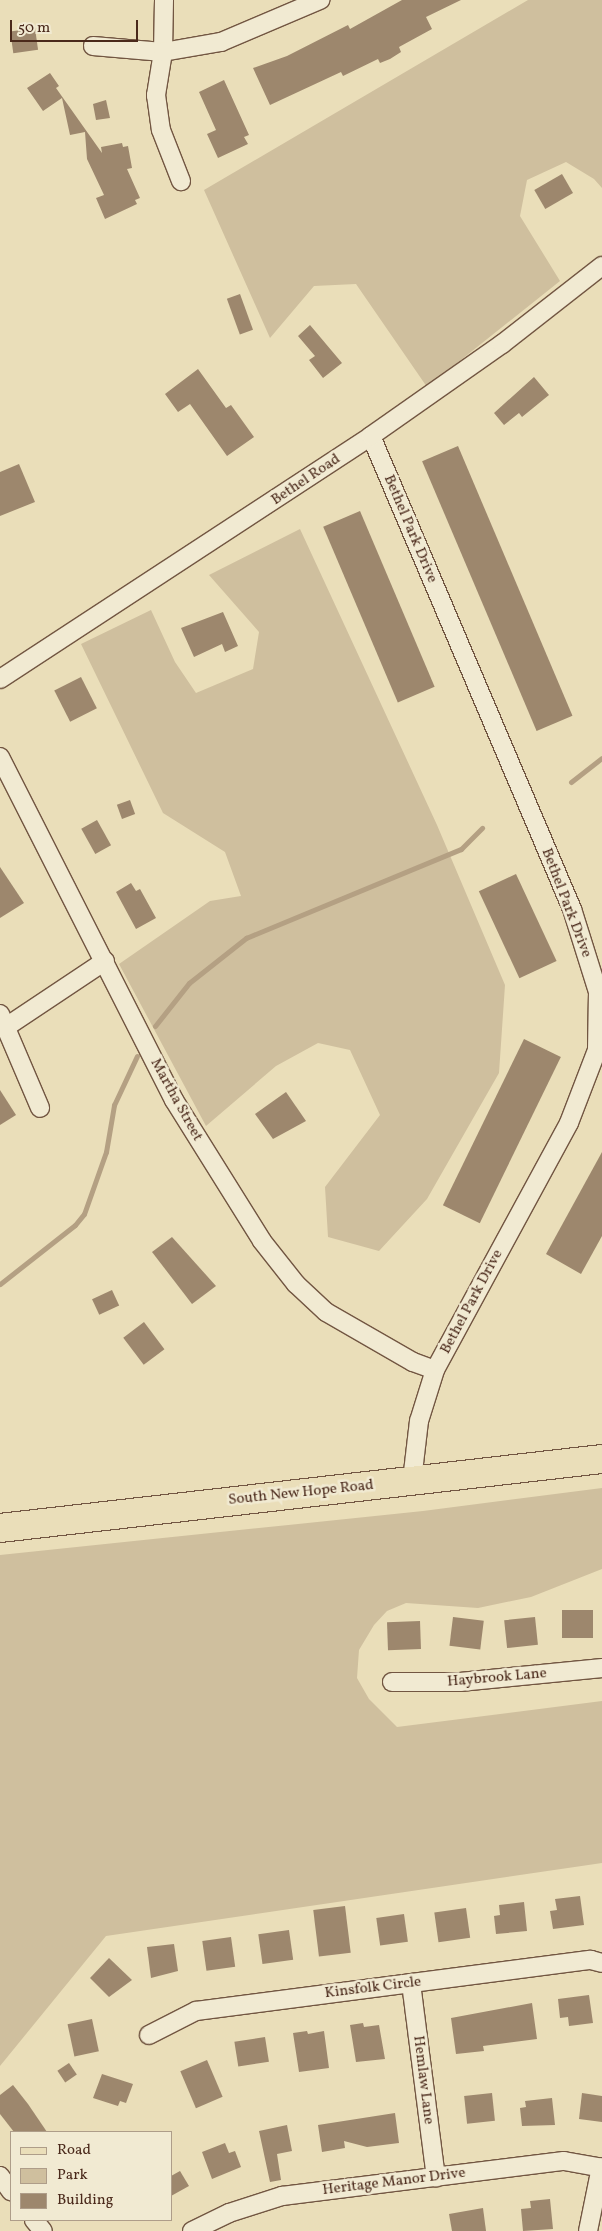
<!DOCTYPE html>
<html>
<head>
<meta charset="utf-8">
<style>
  body { margin:0 }
  #map { position:relative; width:602px; height:2231px; overflow:hidden; background:#eadeb9; font-family:Vollkorn,serif }
  div>[style] { position:absolute }
  .green>* { inset:0; background:#cfbf9e }
  .stream>* { height:5px; margin:-2.5px; padding:0 2.5px; transform-origin:2.5px; border-radius:2.5px; background:#b4a083 }
  .building>* { inset:0; background:#9d876d; transform-origin:0 0 }
  .roads { filter:drop-shadow(1px 0 #725642) drop-shadow(-1px 0 #725642) drop-shadow(0 1px #725642) drop-shadow(0 -1px #725642) }
  .minor>* { height:18px; margin:-9px; padding:0 9px; transform-origin:9px; border-radius:9px; background:#f1ead2 }
  .primary>* { height:28px; margin:-14px; padding:0 14px; transform-origin:14px; border-radius:14px; background:#eadeb9 }
  span { translate:-50% -50%; white-space:nowrap; text-align:center; line-height:1.15; -webkit-text-stroke:5px #f1ead2; paint-order:stroke }
  .street-label { font-size:15px; color:#4a291b }
  .legend { position:absolute; left:10px; top:2131px; width:162px; height:90px; box-sizing:border-box; background:#f1ead2; border:1px solid #ae9d89; margin:0; padding:6px 9px; list-style:none; font-size:15px; color:#4a291b }
  .legend li { display:flex; align-items:center; gap:10px; height:25px }
  .legend b { width:25px; border:1px solid #ae9d89 }
  .scale { position:absolute; left:10px; top:20px; width:128px; height:22px; box-sizing:border-box; border:2px solid #4a291b; border-top:0; padding-left:6px; font-size:15px; line-height:18px; white-space:nowrap; color:#4a291b; -webkit-text-stroke:4px #f1ead2; paint-order:stroke }
</style>
</head>
<body>
<div id="map">
  <div class="green">
    <i style="clip-path:polygon(528px 0,602px 0,602px 188px,594px 179px,566px 162px,527px 180px,520px 216px,560px 281px,427px 387px,356px 284px,314px 286px,270px 338px,204px 190px)"></i>
    <i style="clip-path:polygon(300px 529px,437px 825px,505px 985px,499px 1073px,427px 1199px,379px 1251px,328px 1237px,325px 1187px,380px 1115px,350px 1050px,318px 1043px,276px 1066px,206px 1126px,119px 964px,210px 901px,241px 896px,225px 852px,163px 813px,81px 644px,151px 610px,175px 662px,196px 693px,253px 669px,259px 632px,209px 575px)"></i>
    <i style="clip-path:polygon(602px 1488px,602px 1569px,531px 1597px,478px 1608px,406px 1603px,387px 1611px,374px 1625px,359px 1650px,357px 1678px,369px 1699px,397px 1727px,602px 1701px,602px 1863px,106px 1936px,0 2066px,0 1555px,423px 1511px)"></i>
  </div>
  <div class="stream">
    <i style="left:571px;top:782px;width:39px;rotate:-38deg"></i>
    <i style="left:155px;top:1026px;width:55px;rotate:-51.7deg"></i>
    <i style="left:189px;top:983px;width:73px;rotate:-38.3deg"></i>
    <i style="left:246px;top:938px;width:233px;rotate:-22.5deg"></i>
    <i style="left:461px;top:849px;width:30px;rotate:-45deg"></i>
    <i style="left:0;top:1284px;width:95px;rotate:-38.2deg"></i>
    <i style="left:75px;top:1225px;width:14px;rotate:-51deg"></i>
    <i style="left:84px;top:1214px;width:66px;rotate:-70.5deg"></i>
    <i style="left:106px;top:1152px;width:48px;rotate:-80.3deg"></i>
    <i style="left:114px;top:1105px;width:54px;rotate:-64.9deg"></i>
  </div>
  <div class="building">
    <i style="clip-path:polygon(402px 0,461px 0,426px 17px,432px 29px,399px 47px,401px 52px,390px 59px,380px 63px,378px 59px,343px 76px,341px 72px,270px 105px,253px 68px,287px 56px,348px 25px,350px 29px)"></i>
    <i style="left:35px;top:28px;width:22px;height:25px;rotate:82deg"></i>
    <i style="clip-path:polygon(50px 73px,59px 86px,56px 88px,102px 153px,101px 147px,122px 143px,123px 147px,128px 146px,132px 168px,127px 169px,140px 198px,135px 200px,137px 204px,105px 219px,96px 198px,104px 195px,87px 159px,85px 132px,70px 135px,62px 98px,43px 111px,27px 88px)"></i>
    <i style="clip-path:polygon(224px 80px,249px 135px,244px 137px,248px 144px,218px 158px,207px 134px,216px 130px,199px 92px)"></i>
    <i style="clip-path:polygon(106px 100px,110px 118px,96px 120px,93px 104px)"></i>
    <i style="left:562px;top:174px;width:22px;height:32px;rotate:60deg"></i>
    <i style="left:240px;top:294px;width:38px;height:14px;rotate:70deg"></i>
    <i style="clip-path:polygon(310px 325px,342px 363px,323px 378px,309px 360px,315px 356px,298px 336px)"></i>
    <i style="clip-path:polygon(198px 369px,226px 408px,231px 405px,254px 437px,227px 456px,190px 404px,178px 412px,165px 394px)"></i>
    <i style="clip-path:polygon(534px 377px,549px 395px,522px 417px,519px 413px,504px 425px,494px 413px)"></i>
    <i style="left:458px;top:446px;width:293px;height:39px;rotate:67deg"></i>
    <i style="clip-path:polygon(19px 464px,35px 502px,0 516px,0 472px)"></i>
    <i style="left:360px;top:511px;width:191px;height:40px;rotate:67deg"></i>
    <i style="clip-path:polygon(223px 612px,238px 646px,225px 652px,222px 644px,194px 657px,181px 628px)"></i>
    <i style="left:81px;top:677px;width:35px;height:30px;rotate:63deg"></i>
    <i style="left:130px;top:800px;width:15px;height:14px;rotate:70deg"></i>
    <i style="left:97px;top:820px;width:29px;height:18px;rotate:61deg"></i>
    <i style="clip-path:polygon(0 867px,24px 903px,0 918px)"></i>
    <i style="left:516px;top:874px;width:96px;height:41px;rotate:65deg"></i>
    <i style="clip-path:polygon(131px 883px,136px 891px,140px 889px,156px 918px,136px 929px,116px 892px)"></i>
    <i style="left:524px;top:1039px;width:41px;height:185px;rotate:26deg"></i>
    <i style="clip-path:polygon(0 1090px,16px 1115px,0 1125px)"></i>
    <i style="clip-path:polygon(286px 1092px,306px 1121px,273px 1139px,255px 1114px)"></i>
    <i style="clip-path:polygon(602px 1152px,602px 1236px,581px 1274px,546px 1254px)"></i>
    <i style="clip-path:polygon(172px 1237px,216px 1286px,192px 1304px,152px 1252px)"></i>
    <i style="left:112px;top:1290px;width:17px;height:22px;rotate:65deg"></i>
    <i style="left:144px;top:1322px;width:34px;height:26px;rotate:53deg"></i>
    <i style="left:562px;top:1610px;width:31px;height:28px"></i>
    <i style="left:453px;top:1617px;width:31px;height:29px;rotate:7deg"></i>
    <i style="left:535px;top:1617px;width:28px;height:31px;rotate:84deg"></i>
    <i style="left:420px;top:1621px;width:28px;height:33px;rotate:88deg"></i>
    <i style="clip-path:polygon(580px 1896px,584px 1925px,553px 1929px,550px 1911px,557px 1910px,555px 1899px)"></i>
    <i style="clip-path:polygon(524px 1902px,527px 1931px,496px 1934px,494px 1916px,500px 1915px,499px 1905px)"></i>
    <i style="left:345px;top:1906px;width:47px;height:32px;rotate:83deg"></i>
    <i style="left:466px;top:1908px;width:30px;height:32px;rotate:82deg"></i>
    <i style="left:404px;top:1914px;width:28px;height:28px;rotate:82deg"></i>
    <i style="left:289px;top:1930px;width:30px;height:31px;rotate:82deg"></i>
    <i style="left:231px;top:1937px;width:30px;height:29px;rotate:82deg"></i>
    <i style="clip-path:polygon(174px 1944px,178px 1971px,151px 1978px,147px 1947px)"></i>
    <i style="clip-path:polygon(109px 1958px,132px 1980px,109px 1997px,90px 1978px)"></i>
    <i style="clip-path:polygon(589px 1995px,593px 2023px,569px 2026px,568px 2017px,560px 2018px,558px 1999px)"></i>
    <i style="clip-path:polygon(532px 2003px,537px 2039px,483px 2046px,484px 2051px,456px 2054px,451px 2018px)"></i>
    <i style="left:92px;top:2019px;width:33px;height:25px;rotate:78deg"></i>
    <i style="clip-path:polygon(363px 2023px,364px 2027px,379px 2025px,385px 2059px,356px 2062px,350px 2025px)"></i>
    <i style="clip-path:polygon(307px 2031px,308px 2034px,324px 2031px,329px 2068px,299px 2072px,293px 2033px)"></i>
    <i style="left:265px;top:2037px;width:25px;height:31px;rotate:81deg"></i>
    <i style="left:207px;top:2060px;width:40px;height:29px;rotate:67deg"></i>
    <i style="left:69px;top:2063px;width:14px;height:14px;rotate:56deg"></i>
    <i style="clip-path:polygon(102px 2074px,133px 2084px,126px 2103px,120px 2101px,118px 2106px,93px 2098px)"></i>
    <i style="clip-path:polygon(13px 2085px,28px 2104px,47px 2132px,14px 2132px,0 2114px,0 2095px)"></i>
    <i style="left:492px;top:2093px;width:28px;height:28px;rotate:84deg"></i>
    <i style="clip-path:polygon(582px 2093px,602px 2096px,602px 2122px,579px 2119px)"></i>
    <i style="clip-path:polygon(552px 2098px,555px 2125px,522px 2126px,520px 2108px,526px 2107px,525px 2101px)"></i>
    <i style="clip-path:polygon(395px 2113px,399px 2143px,367px 2147px,344px 2141px,345px 2148px,322px 2152px,318px 2125px)"></i>
    <i style="clip-path:polygon(287px 2125px,292px 2151px,277px 2154px,281px 2180px,270px 2182px,259px 2131px)"></i>
    <i style="clip-path:polygon(225px 2143px,229px 2153px,235px 2151px,241px 2167px,212px 2179px,202px 2152px)"></i>
    <i style="clip-path:polygon(180px 2171px,189px 2186px,171px 2196px,171px 2176px)"></i>
    <i style="clip-path:polygon(550px 2199px,553px 2229px,523px 2231px,521px 2209px,531px 2208px,530px 2201px)"></i>
    <i style="clip-path:polygon(483px 2208px,486px 2231px,452px 2231px,449px 2214px)"></i>
  </div>
  <div class="roads">
    <div class="minor">
      <i style="left:164px;top:0;width:52px;rotate:91.1deg"></i>
      <i style="left:163px;top:52px;width:44px;rotate:99.2deg"></i>
      <i style="left:156px;top:95px;width:35px;rotate:82deg"></i>
      <i style="left:161px;top:130px;width:55px;rotate:68.6deg"></i>
      <i style="left:93px;top:46px;width:70px;rotate:4.9deg"></i>
      <i style="left:163px;top:52px;width:59px;rotate:-9.8deg"></i>
      <i style="left:221px;top:42px;width:108px;rotate:-23deg"></i>
      <i style="left:371px;top:436px;width:514px;rotate:66.98deg"></i>
      <i style="left:572px;top:909px;width:87px;rotate:72.6deg"></i>
      <i style="left:598px;top:992px;width:58px;rotate:91deg"></i>
      <i style="left:597px;top:1050px;width:78px;rotate:111deg"></i>
      <i style="left:569px;top:1123px;width:281px;rotate:118.5deg"></i>
      <i style="left:435px;top:1370px;width:53px;rotate:107.4deg"></i>
      <i style="left:419px;top:1421px;width:60px;rotate:96.7deg"></i>
      <i style="left:0;top:679px;width:443px;rotate:-33.2deg"></i>
      <i style="left:371px;top:436px;width:160px;rotate:-35.1deg"></i>
      <i style="left:502px;top:344px;width:127px;rotate:-38deg"></i>
      <i style="left:0;top:757px;width:385px;rotate:63.1deg"></i>
      <i style="left:174px;top:1100px;width:166px;rotate:58deg"></i>
      <i style="left:262px;top:1241px;width:55px;rotate:51.7deg"></i>
      <i style="left:296px;top:1284px;width:41px;rotate:43deg"></i>
      <i style="left:326px;top:1312px;width:100px;rotate:29.9deg"></i>
      <i style="left:413px;top:1362px;width:23px;rotate:20deg"></i>
      <i style="left:0;top:1014px;width:102px;rotate:66.9deg"></i>
      <i style="left:6px;top:1027px;width:119px;rotate:-33.7deg"></i>
      <i style="left:392px;top:1682px;width:68px"></i>
      <i style="left:460px;top:1682px;width:143px;rotate:-5.6deg"></i>
      <i style="left:411px;top:1983px;width:196px;rotate:82.7deg"></i>
      <i style="left:149px;top:2035px;width:53px;rotate:-27.1deg"></i>
      <i style="left:196px;top:2011px;width:398px;rotate:-7.4deg"></i>
      <i style="left:591px;top:1960px;width:11px;rotate:15deg"></i>
      <i style="left:0;top:2176px;width:19px;rotate:54deg"></i>
      <i style="left:34px;top:2220px;width:14px;rotate:51deg"></i>
      <i style="left:192px;top:2231px;width:41px;rotate:-25.9deg"></i>
      <i style="left:229px;top:2213px;width:56px;rotate:-17.8deg"></i>
      <i style="left:282px;top:2196px;width:284px;rotate:-7.1deg"></i>
      <i style="left:564px;top:2161px;width:39px;rotate:10deg"></i>
      <i style="left:588px;top:2231px;width:65px;rotate:-78.5deg"></i>
    </div>
    <div class="primary">
      <i style="left:0;top:1528px;width:606px;rotate:-6.54deg"></i>
    </div>
  </div>
  <div class="street-label">
    <span style="left:306px;top:480px;rotate:-34deg">Bethel Road</span>
    <span style="left:410px;top:529px;rotate:67deg">Bethel Park Drive</span>
    <span style="left:566px;top:903px;rotate:69deg">Bethel Park Drive</span>
    <span style="left:176px;top:1100px;rotate:61deg">Martha Street</span>
    <span style="left:472px;top:1302px;rotate:-62deg">Bethel Park Drive</span>
    <span style="left:301px;top:1493px;rotate:-6deg">South New Hope Road</span>
    <span style="left:497px;top:1678px;rotate:-5deg">Haybrook Lane</span>
    <span style="left:373px;top:1988px;rotate:-7deg">Kinsfolk Circle</span>
    <span style="left:423px;top:2080px;rotate:83deg">Hemlaw Lane</span>
    <span style="left:394px;top:2182px;rotate:-7deg">Heritage Manor Drive</span>
  </div>
  <ul class="legend">
  <li><b style="height:6px;background:#eadeb9"></b>Road</li>
  <li><b style="height:14px;background:#cfbf9e"></b>Park</li>
  <li><b style="height:14px;background:#9d876d"></b>Building</li>
  </ul>
  <div class="scale">50 m</div>
</div>
</body>
</html>
